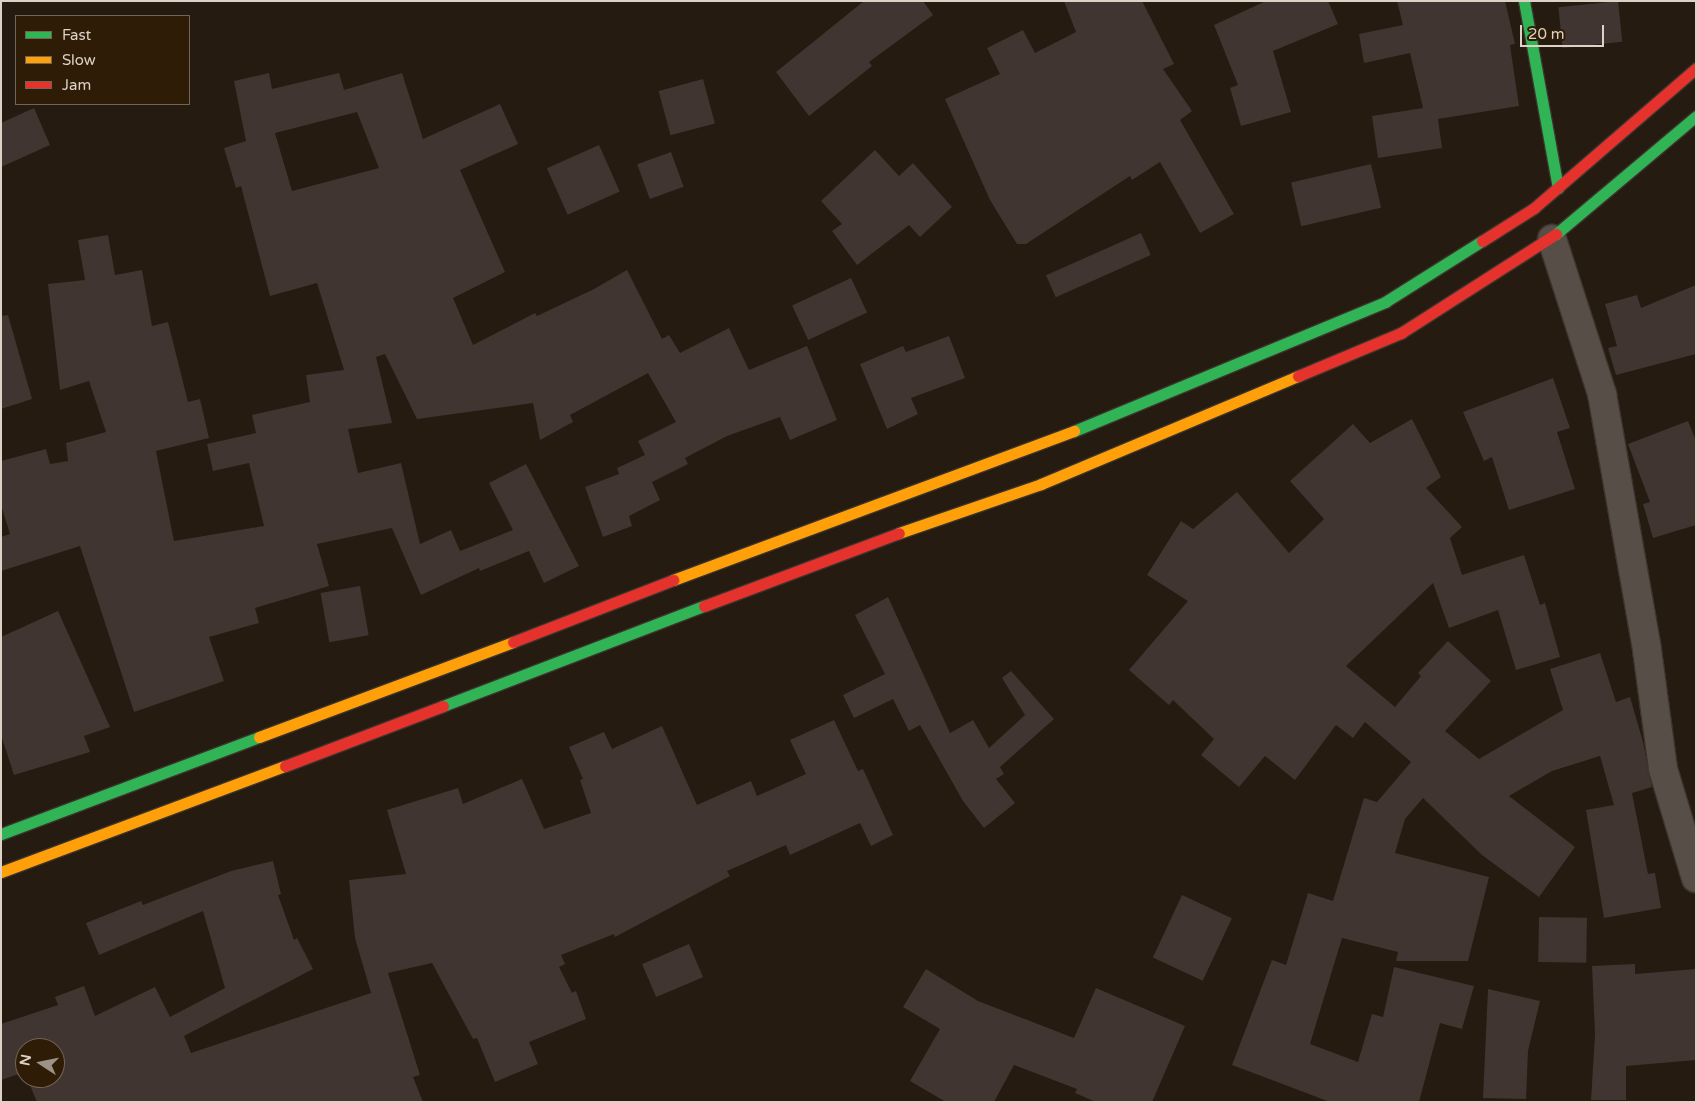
<!DOCTYPE html>
<html>
<head>
<meta charset="utf-8">
<style>
  body { margin:0 }
  #map { position:relative; width:1697px; height:1103px; overflow:hidden; background:#251b10; font-family:"Varela Round",sans-serif }
  div>[style] { position:absolute }
  .building>* { inset:0; background:#403530; transform-origin:0 0 }
  .roads { filter:drop-shadow(1px 0 #3c342d) drop-shadow(-1px 0 #3c342d) drop-shadow(0 1px #3c342d) drop-shadow(0 -1px #3c342d) }
  .street>* { height:28px; margin:-14px; padding:0 14px; transform-origin:14px; border-radius:14px; background:#564e47 }
  .fast>* { height:11px; margin:-5.5px; padding:0 5.5px; transform-origin:5.5px; border-radius:5.5px; background:#30b455 }
  .slow>* { height:11px; margin:-5.5px; padding:0 5.5px; transform-origin:5.5px; border-radius:5.5px; background:#ff9f0a }
  .jam>* { height:11px; margin:-5.5px; padding:0 5.5px; transform-origin:5.5px; border-radius:5.5px; background:#e5322d }
  span { translate:-50% -50%; white-space:nowrap; text-align:center; line-height:1.15; -webkit-text-stroke:4px #2e1c07; paint-order:stroke }
  .frame { position:absolute; inset:0; border:2px solid #ded2c6; pointer-events:none }
  .legend { position:absolute; left:15px; top:15px; width:175px; height:90px; box-sizing:border-box; background:#2e1c07; border:1px solid #746553; margin:0; padding:6px 9px; list-style:none; font-size:15px; color:#ded2c6 }
  .legend li { display:flex; align-items:center; gap:10px; height:25px }
  .legend b { width:25px; border:1px solid #746553 }
  .north { position:absolute; left:15px; top:1038px; width:50px; height:50px; box-sizing:border-box; background:#2e1c07; border:1px solid #746553; border-radius:50%; rotate:281deg; font-size:14px; font-weight:700; line-height:20px; text-align:center; color:#ded2c6 }
  .north::after { content:''; display:block; margin:auto; width:18px; height:22px; background:#9d9286; clip-path:polygon(50% 0,100% 100%,50% 72%,0 100%) }
  .scale { position:absolute; left:1520px; top:25px; width:84px; height:22px; box-sizing:border-box; border:2px solid #ded2c6; border-top:0; padding-left:6px; font-size:15px; line-height:18px; white-space:nowrap; color:#ded2c6; -webkit-text-stroke:4px #2e1c07; paint-order:stroke }
</style>
</head>
<body>
<div id="map">
  <div class="building">
    <i style="clip-path:polygon(864px 1px,923px 1px,933px 15px,869px 62px,872px 66px,809px 116px,776px 72px)"></i>
    <i style="clip-path:polygon(1064px 1px,1142px 1px,1174px 64px,1163px 69px,1192px 111px,1180px 120px,1234px 214px,1200px 233px,1160px 162px,1132px 180px,1130px 176px,1026px 244px,1017px 244px,990px 200px,945px 99px,1000px 74px,987px 48px,1023px 30px,1035px 53px,1076px 32px)"></i>
    <i style="clip-path:polygon(1266px 1px,1328px 1px,1338px 24px,1273px 51px,1291px 112px,1241px 126px,1230px 88px,1238px 85px,1214px 25px)"></i>
    <i style="clip-path:polygon(1397px 1px,1505px 1px,1515px 44px,1510px 45px,1519px 106px,1438px 119px,1442px 148px,1378px 158px,1372px 116px,1423px 108px,1410px 53px,1364px 63px,1359px 34px,1403px 25px)"></i>
    <i style="left:1618px;top:1px;width:41px;height:60px;rotate:84deg"></i>
    <i style="clip-path:polygon(evenodd,269px 73px,272px 89px,339px 73px,344px 90px,402px 73px,423px 139px,500px 104px,518px 144px,460px 170px,505px 272px,453px 298px,473px 345px,535px 313px,537px 316px,594px 289px,627px 270px,662px 339px,669px 335px,680px 353px,729px 328px,749px 370px,807px 346px,837px 420px,790px 440px,780px 417px,727px 436px,685px 458px,688px 464px,652px 482px,660px 500px,629px 516px,632px 526px,603px 537px,585px 487px,619px 474px,617px 468px,645px 455px,638px 441px,676px 422px,648px 373px,570px 415px,573px 422px,540px 440px,533px 403px,417px 419px,385px 354px,376px 357px,392px 423px,348px 429px,358px 473px,401px 463px,420px 544px,451px 530px,460px 551px,513px 530px,489px 483px,526px 464px,579px 566px,544px 583px,529px 551px,480px 571px,479px 568px,421px 595px,392px 528px,317px 544px,329px 586px,255px 608px,259px 623px,209px 637px,224px 681px,134px 712px,80px 546px,1px 571px,1px 537px,10px 534px,1px 505px,1px 461px,46px 449px,50px 464px,68px 461px,66px 443px,106px 432px,89px 381px,60px 390px,48px 284px,85px 280px,78px 240px,108px 235px,115px 275px,142px 270px,152px 326px,168px 322px,188px 402px,200px 399px,209px 438px,156px 451px,174px 541px,264px 526px,249px 463px,213px 471px,207px 444px,256px 433px,252px 415px,310px 402px,306px 375px,344px 370px,317px 283px,270px 296px,241px 186px,236px 188px,224px 148px,246px 141px,234px 81px,269px 73px,357px 112px,379px 168px,292px 191px,275px 133px,357px 112px)"></i>
    <i style="left:703px;top:79px;width:46px;height:46px;rotate:75deg"></i>
    <i style="clip-path:polygon(34px 108px,50px 145px,1px 167px,1px 123px)"></i>
    <i style="left:599px;top:145px;width:51px;height:57px;rotate:66deg"></i>
    <i style="clip-path:polygon(875px 150px,899px 176px,913px 163px,952px 207px,920px 237px,909px 225px,857px 265px,832px 231px,842px 224px,821px 201px)"></i>
    <i style="left:671px;top:152px;width:37px;height:36px;rotate:70deg"></i>
    <i style="left:1371px;top:164px;width:45px;height:82px;rotate:77deg"></i>
    <i style="left:1141px;top:233px;width:24px;height:104px;rotate:66deg"></i>
    <i style="left:851px;top:278px;width:38px;height:65px;rotate:65deg"></i>
    <i style="clip-path:polygon(1696px 285px,1696px 354px,1616px 375px,1608px 348px,1617px 346px,1605px 304px,1637px 295px,1641px 308px)"></i>
    <i style="clip-path:polygon(8px 315px,32px 399px,1px 409px,1px 316px)"></i>
    <i style="clip-path:polygon(949px 336px,965px 378px,911px 398px,918px 414px,887px 429px,860px 364px,903px 346px,906px 352px)"></i>
    <i style="clip-path:polygon(1553px 378px,1570px 428px,1557px 432px,1575px 489px,1509px 510px,1492px 457px,1484px 461px,1463px 412px)"></i>
    <i style="clip-path:polygon(1412px 419px,1441px 477px,1426px 488px,1462px 527px,1450px 538px,1462px 575px,1524px 555px,1540px 605px,1545px 603px,1560px 657px,1516px 670px,1498px 610px,1449px 628px,1433px 583px,1346px 666px,1395px 707px,1421px 676px,1418px 673px,1448px 641px,1491px 681px,1445px 731px,1479px 759px,1563px 710px,1550px 669px,1600px 653px,1616px 702px,1630px 697px,1643px 742px,1652px 787px,1632px 793px,1648px 874px,1655px 873px,1661px 908px,1604px 918px,1586px 810px,1614px 805px,1600px 756px,1552px 771px,1509px 796px,1575px 847px,1539px 897px,1482px 855px,1423px 798px,1405px 819px,1395px 853px,1489px 877px,1468px 961px,1396px 961px,1398px 952px,1342px 938px,1310px 1044px,1358px 1062px,1372px 1014px,1383px 1017px,1394px 967px,1474px 986px,1462px 1029px,1440px 1023px,1419px 1102px,1330px 1102px,1232px 1065px,1272px 960px,1286px 965px,1308px 893px,1333px 901px,1364px 798px,1377px 802px,1411px 762px,1365px 722px,1353px 738px,1336px 725px,1295px 780px,1265px 756px,1239px 787px,1201px 755px,1214px 739px,1173px 700px,1169px 705px,1129px 670px,1188px 601px,1147px 575px,1181px 521px,1193px 529px,1237px 492px,1289px 553px,1324px 519px,1290px 481px,1353px 424px,1370px 443px)"></i>
    <i style="clip-path:polygon(1688px 421px,1696px 441px,1696px 525px,1653px 538px,1643px 504px,1650px 502px,1628px 444px)"></i>
    <i style="left:360px;top:586px;width:50px;height:40px;rotate:80deg"></i>
    <i style="clip-path:polygon(888px 597px,950px 733px,973px 720px,989px 748px,1025px 715px,1002px 678px,1011px 671px,1054px 719px,1000px 767px,1004px 774px,996px 779px,1015px 803px,984px 828px,963px 801px,920px 725px,909px 731px,893px 699px,854px 718px,843px 695px,885px 674px,855px 615px)"></i>
    <i style="clip-path:polygon(58px 611px,110px 727px,84px 736px,90px 752px,14px 775px,1px 735px,1px 637px)"></i>
    <i style="clip-path:polygon(834px 720px,858px 771px,863px 769px,893px 835px,871px 846px,860px 823px,790px 855px,786px 845px,727px 871px,730px 876px,615px 937px,614px 934px,561px 955px,565px 964px,559px 967px,572px 993px,576px 991px,586px 1019px,529px 1042px,538px 1064px,495px 1082px,477px 1038px,473px 1039px,432px 963px,388px 973px,420px 1075px,413px 1077px,423px 1102px,37px 1102px,27px 1078px,55px 1078px,55px 1048px,25px 1048px,25px 1072px,1px 1080px,1px 1024px,58px 1005px,55px 997px,84px 986px,95px 1016px,155px 987px,170px 1017px,225px 988px,203px 911px,99px 955px,86px 923px,141px 901px,143px 905px,231px 871px,273px 861px,281px 894px,278px 895px,294px 940px,297px 938px,313px 969px,184px 1036px,191px 1053px,371px 993px,355px 938px,349px 880px,406px 874px,387px 810px,458px 788px,463px 804px,522px 779px,544px 829px,591px 813px,580px 780px,583px 779px,569px 747px,604px 732px,612px 749px,662px 726px,697px 805px,751px 781px,757px 796px,806px 774px,790px 740px)"></i>
    <i style="left:1182px;top:895px;width:55px;height:69px;rotate:25deg"></i>
    <i style="left:1539px;top:917px;width:48px;height:45px;rotate:1deg"></i>
    <i style="left:689px;top:944px;width:36px;height:51px;rotate:67deg"></i>
    <i style="clip-path:polygon(1635px 964px,1635px 974px,1696px 969px,1696px 1060px,1626px 1066px,1626px 1100px,1591px 1100px,1595px 1034px,1592px 966px)"></i>
    <i style="clip-path:polygon(926px 969px,978px 1001px,1074px 1038px,1096px 988px,1185px 1026px,1152px 1102px,1096px 1102px,1075px 1093px,1077px 1089px,1014px 1065px,994px 1102px,946px 1102px,910px 1081px,940px 1029px,903px 1007px)"></i>
    <i style="clip-path:polygon(1488px 989px,1540px 1001px,1528px 1051px,1526px 1099px,1483px 1098px)"></i>
  </div>
  <div class="roads">
    <div class="street">
      <i style="left:1552px;top:239px;width:163px;rotate:72.1deg"></i>
      <i style="left:1602px;top:394px;width:260px;rotate:80deg"></i>
      <i style="left:1647px;top:650px;width:120px;rotate:82.3deg"></i>
      <i style="left:1663px;top:769px;width:114px;rotate:73.2deg"></i>
    </div>
    <div class="fast">
      <i style="left:1524px;top:1px;width:190px;rotate:79.7deg"></i>
      <i style="left:1556px;top:234px;width:183px;rotate:-40.1deg"></i>
      <i style="left:1074px;top:431px;width:337px;rotate:-22.5deg"></i>
      <i style="left:1385px;top:302px;width:115px;rotate:-32.2deg"></i>
      <i style="left:443px;top:706px;width:280px;rotate:-21deg"></i>
      <i style="left:1px;top:834px;width:276px;rotate:-20.6deg"></i>
    </div>
    <div class="slow">
      <i style="left:899px;top:533px;width:150px;rotate:-19deg"></i>
      <i style="left:1041px;top:484px;width:279px;rotate:-22.8deg"></i>
      <i style="left:673px;top:580px;width:428px;rotate:-20.4deg"></i>
      <i style="left:259px;top:737px;width:271px;rotate:-20.5deg"></i>
      <i style="left:1px;top:872px;width:303px;rotate:-20.5deg"></i>
    </div>
    <div class="jam">
      <i style="left:1482px;top:241px;width:62px;rotate:-32.4deg"></i>
      <i style="left:1534px;top:208px;width:214px;rotate:-40.8deg"></i>
      <i style="left:1298px;top:376px;width:112px;rotate:-22.7deg"></i>
      <i style="left:1401px;top:333px;width:184px;rotate:-32.6deg"></i>
      <i style="left:704px;top:606px;width:208px;rotate:-20.5deg"></i>
      <i style="left:513px;top:642px;width:172px;rotate:-21.2deg"></i>
      <i style="left:285px;top:766px;width:169px;rotate:-20.8deg"></i>
    </div>
  </div>
  <div class="frame"></div>
  <ul class="legend">
  <li><b style="height:6px;background:#30b455"></b>Fast</li>
  <li><b style="height:6px;background:#ff9f0a"></b>Slow</li>
  <li><b style="height:6px;background:#e5322d"></b>Jam</li>
  </ul>
  <div class="north">N</div>
  <div class="scale">20 m</div>
</div>
</body>
</html>
